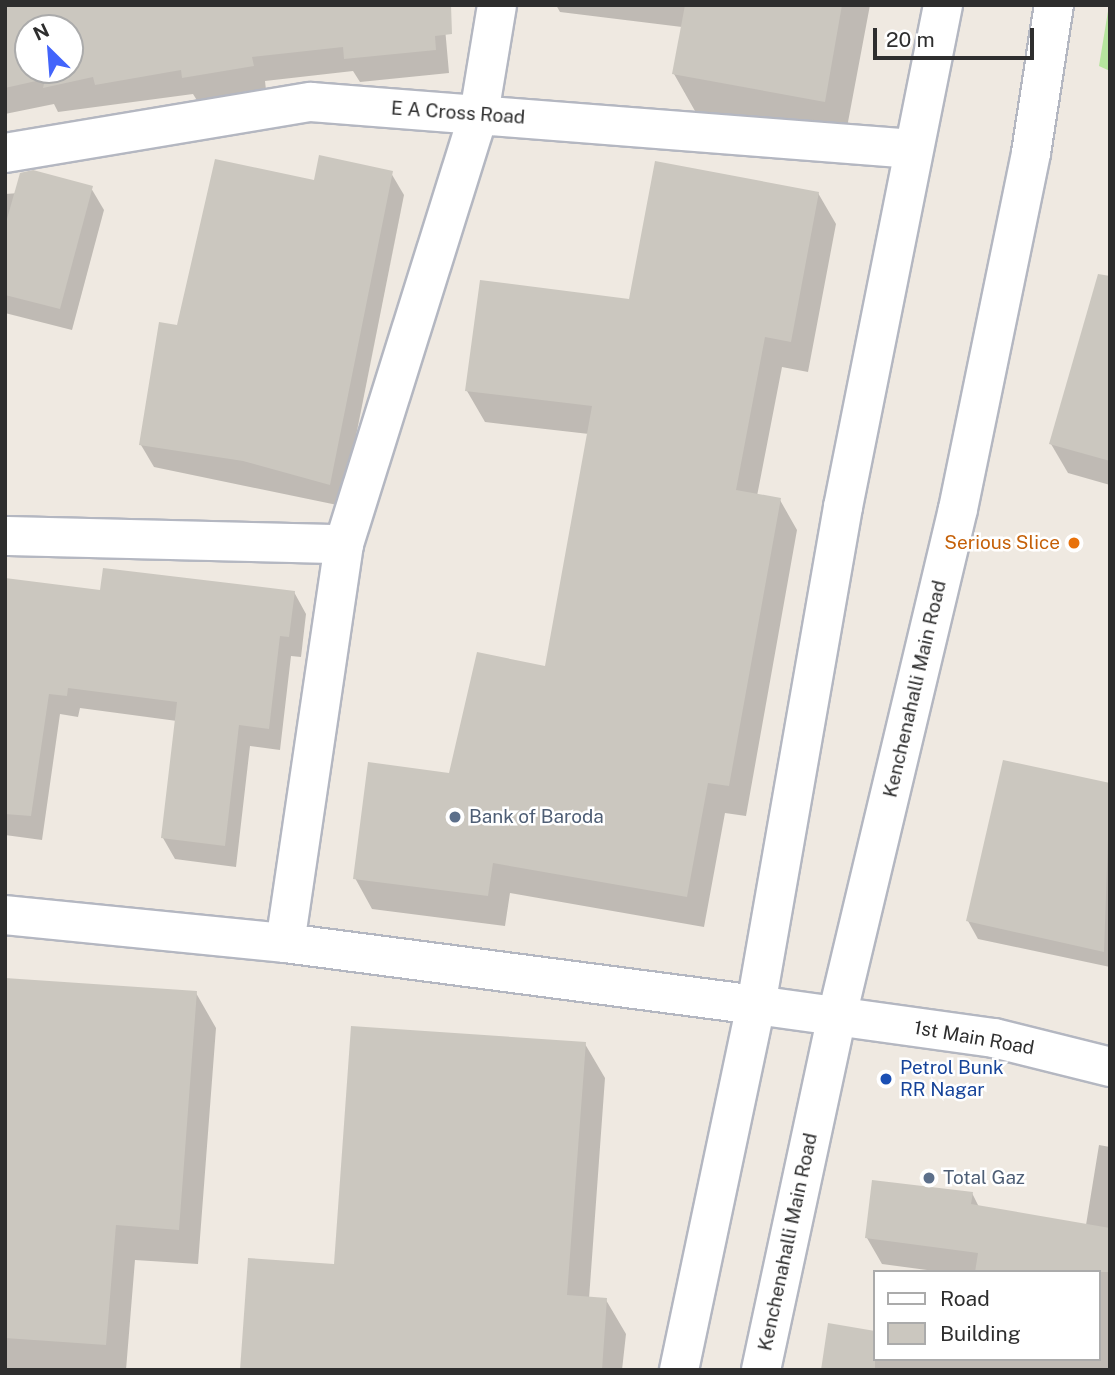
<!DOCTYPE html>
<html>
<head>
<meta charset="utf-8">
<style>
  body { margin:0 }
  #map { position:relative; width:1115px; height:1375px; overflow:hidden; background:#efe9e1; font-family:"Public Sans",sans-serif }
  div>[style] { position:absolute }
  .green>* { inset:0; background:#b6e59e }
  .shadow>* { inset:0; background:#0003 }
  .building>* { inset:0; background:#cbc7bf }
  .roads { filter:drop-shadow(2px 0 #b4b7c1) drop-shadow(-2px 0 #b4b7c1) drop-shadow(0 2px #b4b7c1) drop-shadow(0 -2px #b4b7c1) }
  .street>* { height:38px; margin:-19px; padding:0 19px; transform-origin:19px; border-radius:19px; background:#fff }
  .secondary>* { height:38px; margin:-19px; padding:0 19px; transform-origin:19px; border-radius:19px; background:#fff }
  .dots>* { width:19px; height:19px; translate:-50% -50%; box-sizing:border-box; border:4px solid #fff; border-radius:50% }
  span { translate:-50% -50%; white-space:nowrap; text-align:center; line-height:1.15; -webkit-text-stroke:5px #fff; paint-order:stroke }
  .street-label { font-size:19px; color:#2e2e2e }
  .food-label { font-size:19px; color:#c56008 }
  .right { translate:-100% -50%; text-align:right }
  .service-label { font-size:19px; color:#4e5e75 }
  .left { translate:0 -50%; text-align:left }
  .transit-label { font-size:19px; color:#164399 }
  .frame { position:absolute; inset:0; border:7px solid #2e2e2e; pointer-events:none }
  .legend { position:absolute; left:873px; top:1270px; width:228px; height:91px; box-sizing:border-box; background:#fff; border:2px solid #ababab; margin:0; padding:9px 12px; list-style:none; font-size:21px; color:#2e2e2e }
  .legend li { display:flex; align-items:center; gap:14px; height:35px }
  .legend b { width:35px; border:2px solid #ababab }
  .north { position:absolute; left:14px; top:14px; width:70px; height:70px; box-sizing:border-box; background:#fff; border:2px solid #ababab; border-radius:50%; rotate:335deg; font-size:19px; font-weight:700; line-height:28px; text-align:center; color:#2e2e2e }
  .north::after { content:''; display:block; margin:auto; width:24px; height:32px; background:#4264fb; clip-path:polygon(50% 0,100% 100%,50% 72%,0 100%) }
  .scale { position:absolute; left:873px; top:28px; width:161px; height:32px; box-sizing:border-box; border:4px solid #2e2e2e; border-top:0; padding-left:9px; font-size:21px; line-height:24px; white-space:nowrap; color:#2e2e2e; -webkit-text-stroke:5px #fff; paint-order:stroke }
</style>
</head>
<body>
<div id="map">
  <div class="green">
    <i style="clip-path:polygon(1109px 5px,1110px 5px,1110px 71px,1099px 66px)"></i>
  </div>
  <div class="shadow">
    <i style="clip-path:polygon(evenodd,5px 5px,443px 5px,449px 73px,360px 82px,353px 71px,265px 81px,266px 90px,198px 102px,193px 94px,58px 112px,54px 104px,5px 114px,5px 5px,28px 28px,70px 28px,70px 70px,28px 70px,28px 28px)"></i>
    <i style="clip-path:polygon(556px 5px,870px 5px,845px 138px,695px 111px,674px 74px,682px 27px,560px 12px)"></i>
    <i style="clip-path:polygon(391px 173px,404px 195px,342px 506px,154px 467px,141px 445px,178px 327px)"></i>
    <i style="clip-path:polygon(91px 188px,104px 210px,72px 330px,5px 313px,5px 194px)"></i>
    <i style="clip-path:polygon(818px 193px,836px 224px,808px 372px,782px 367px,757px 496px,780px 500px,797px 530px,746px 816px,725px 813px,704px 927px,510px 893px,505px 926px,372px 909px,355px 878px,547px 668px,589px 434px,485px 422px,467px 391px)"></i>
    <i style="clip-path:polygon(1110px 320px,1110px 485px,1068px 473px,1051px 444px)"></i>
    <i style="clip-path:polygon(5px 580px,101px 592px,294px 592px,306px 614px,301px 657px,291px 656px,280px 750px,250px 746px,236px 867px,175px 859px,163px 838px,177px 721px,80px 708px,78px 717px,60px 714px,42px 840px,5px 835px)"></i>
    <i style="clip-path:polygon(1110px 785px,1110px 967px,978px 939px,968px 921px)"></i>
    <i style="clip-path:polygon(5px 980px,196px 993px,216px 1028px,198px 1264px,135px 1260px,126px 1370px,5px 1370px)"></i>
    <i style="clip-path:polygon(585px 1044px,605px 1078px,589px 1299px,606px 1300px,626px 1334px,622px 1370px,242px 1370px,335px 1266px)"></i>
    <i style="clip-path:polygon(1099px 1145px,1110px 1147px,1110px 1370px,822px 1370px,830px 1325px,875px 1333px,875px 1359px,1099px 1359px,1099px 1272px,942px 1272px,882px 1264px,867px 1238px,972px 1193px,979px 1207px,1086px 1225px)"></i>
  </div>
  <div class="building">
    <i style="clip-path:polygon(evenodd,5px 5px,451px 5px,452px 34px,435px 36px,436px 50px,344px 59px,343px 47px,252px 57px,254px 66px,182px 78px,181px 70px,95px 85px,93px 77px,43px 88px,45px 79px,5px 88px,5px 5px,28px 28px,70px 28px,70px 70px,28px 70px,28px 28px)"></i>
    <i style="clip-path:polygon(685px 5px,842px 5px,825px 102px,672px 74px)"></i>
    <i style="clip-path:polygon(319px 155px,393px 171px,330px 485px,243px 461px,139px 445px,159px 322px,177px 325px,215px 159px,314px 180px)"></i>
    <i style="clip-path:polygon(655px 161px,819px 192px,791px 342px,765px 337px,736px 490px,781px 498px,729px 786px,708px 783px,687px 897px,493px 863px,488px 896px,353px 879px,368px 762px,449px 773px,477px 652px,545px 666px,592px 406px,465px 391px,480px 280px,629px 299px)"></i>
    <i style="clip-path:polygon(33px 170px,93px 186px,60px 309px,5px 295px,5px 226px,20px 173px)"></i>
    <i style="clip-path:polygon(1098px 274px,1110px 276px,1110px 461px,1049px 444px)"></i>
    <i style="clip-path:polygon(103px 568px,295px 591px,289px 637px,280px 636px,269px 729px,239px 725px,225px 846px,161px 838px,177px 702px,68px 688px,67px 696px,49px 694px,31px 816px,5px 814px,5px 578px,100px 590px)"></i>
    <i style="clip-path:polygon(1003px 760px,1110px 783px,1104px 952px,966px 921px)"></i>
    <i style="clip-path:polygon(5px 978px,197px 991px,179px 1230px,116px 1225px,106px 1345px,5px 1338px)"></i>
    <i style="clip-path:polygon(351px 1026px,586px 1042px,567px 1295px,607px 1298px,602px 1370px,240px 1370px,248px 1258px,334px 1264px)"></i>
    <i style="clip-path:polygon(872px 1180px,973px 1192px,971px 1204px,1110px 1228px,1110px 1272px,975px 1272px,978px 1253px,865px 1238px)"></i>
    <i style="clip-path:polygon(828px 1323px,875px 1331px,875px 1370px,821px 1370px)"></i>
  </div>
  <div class="roads">
    <div class="street">
      <i style="left:5px;top:153px;width:310px;rotate:-9.5deg"></i>
      <i style="left:311px;top:102px;width:604px;rotate:4.46deg"></i>
      <i style="left:5px;top:536px;width:339px;rotate:1.4deg"></i>
      <i style="left:344px;top:544px;width:403px;rotate:98.4deg"></i>
      <i style="left:344px;top:544px;width:451px;rotate:-72.6deg"></i>
      <i style="left:479px;top:114px;width:110px;rotate:-80.6deg"></i>
      <i style="left:5px;top:915px;width:281px;rotate:5.7deg"></i>
      <i style="left:285px;top:943px;width:475px;rotate:7.5deg"></i>
    </div>
    <div class="secondary">
      <i style="left:756px;top:1005px;width:240px;rotate:7.9deg"></i>
      <i style="left:994px;top:1038px;width:120px;rotate:14deg"></i>
      <i style="left:679px;top:1370px;width:373px;rotate:-78.1deg"></i>
      <i style="left:756px;top:1005px;width:506px;rotate:-80.09deg"></i>
      <i style="left:843px;top:507px;width:512px;rotate:-78.73deg"></i>
      <i style="left:761px;top:1370px;width:362px;rotate:-77.9deg"></i>
      <i style="left:837px;top:1016px;width:521px;rotate:-76.58deg"></i>
      <i style="left:958px;top:509px;width:363px;rotate:-78.4deg"></i>
      <i style="left:1031px;top:153px;width:150px;rotate:-81.2deg"></i>
    </div>
  </div>
  <div class="dots">
    <i style="left:1074px;top:543px;background:#e8710a"></i>
    <i style="left:455px;top:817px;background:#5c6f8a"></i>
    <i style="left:886px;top:1079px;background:#1a4fb4"></i>
    <i style="left:929px;top:1178px;background:#5c6f8a"></i>
  </div>
  <div class="street-label">
    <span style="left:458px;top:113px;rotate:4deg">E A Cross Road</span>
    <span style="left:915px;top:689px;rotate:-77deg">Kenchenahalli Main Road</span>
    <span style="left:974px;top:1038px;rotate:10deg">1st Main Road</span>
    <span style="left:788px;top:1242px;rotate:-78deg">Kenchenahalli Main Road</span>
  </div>
  <div class="food-label">
    <span class="right" style="left:1060px;top:543px">Serious Slice</span>
  </div>
  <div class="service-label">
    <span class="left" style="left:469px;top:817px">Bank of Baroda</span>
    <span class="left" style="left:943px;top:1178px">Total Gaz</span>
  </div>
  <div class="transit-label">
    <span class="left" style="left:900px;top:1079px">Petrol Bunk<br>RR Nagar</span>
  </div>
  <div class="frame"></div>
  <ul class="legend">
  <li><b style="height:9px;background:#fff"></b>Road</li>
  <li><b style="height:19px;background:#cbc7bf"></b>Building</li>
  </ul>
  <div class="north">N</div>
  <div class="scale">20 m</div>
</div>
</body>
</html>
